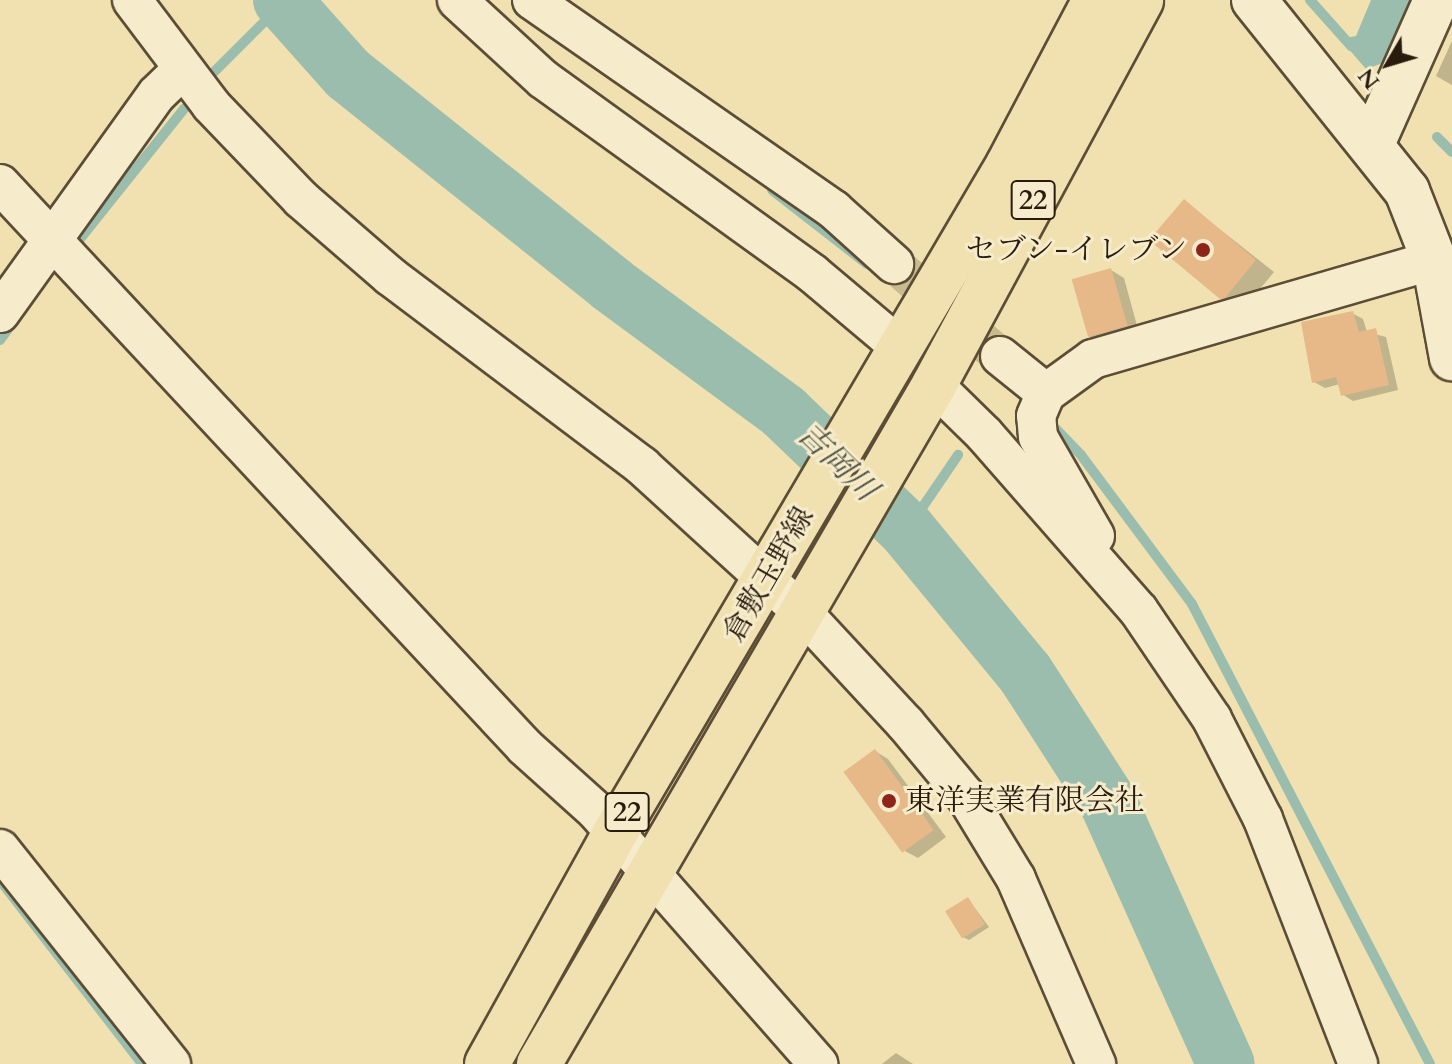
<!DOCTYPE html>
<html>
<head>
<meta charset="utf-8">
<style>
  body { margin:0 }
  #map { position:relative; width:1452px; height:1064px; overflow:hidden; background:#f1e1b0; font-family:Cardo,"Noto Serif JP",serif }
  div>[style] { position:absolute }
  .water>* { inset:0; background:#9bbdad }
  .shadow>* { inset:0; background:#0003 }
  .stream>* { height:10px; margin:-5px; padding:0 5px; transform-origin:5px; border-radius:5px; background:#9bbdad }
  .river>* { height:58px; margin:-29px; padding:0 29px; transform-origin:29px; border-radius:29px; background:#9bbdad }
  .building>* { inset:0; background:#e7b888; transform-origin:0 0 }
  .minor-tunnel>* { height:38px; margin-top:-19px; transform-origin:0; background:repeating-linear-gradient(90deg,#c9ba8f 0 38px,transparent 0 57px) }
  .roads { filter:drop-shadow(2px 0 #5c4d36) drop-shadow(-2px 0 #5c4d36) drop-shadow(0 2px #5c4d36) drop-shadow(0 -2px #5c4d36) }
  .minor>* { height:38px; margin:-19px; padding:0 19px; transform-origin:19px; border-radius:19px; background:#f6eccc }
  .tertiary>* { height:44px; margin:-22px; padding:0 22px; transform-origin:22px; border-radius:22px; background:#f6eccc }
  .secondary>* { height:44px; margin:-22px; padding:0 22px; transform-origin:22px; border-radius:22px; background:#f6eccc }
  .primary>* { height:44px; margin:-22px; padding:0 22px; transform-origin:22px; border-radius:22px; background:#f1e1b0 }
  .dots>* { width:22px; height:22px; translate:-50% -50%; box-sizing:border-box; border:4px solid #f6eccc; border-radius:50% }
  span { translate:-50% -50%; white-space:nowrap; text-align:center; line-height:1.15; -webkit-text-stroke:6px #f6eccc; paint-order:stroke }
  .shield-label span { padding:2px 6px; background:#f6eccc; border:2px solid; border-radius:6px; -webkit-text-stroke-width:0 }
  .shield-label { font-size:28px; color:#2a1c0d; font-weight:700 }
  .poi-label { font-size:30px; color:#2a1c0d }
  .right { translate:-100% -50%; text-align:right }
  .left { translate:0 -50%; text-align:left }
  .street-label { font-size:30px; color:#2a1c0d }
  .water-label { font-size:32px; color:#525445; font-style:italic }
  .north { position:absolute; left:1348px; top:24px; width:80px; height:80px; -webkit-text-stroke:6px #f6eccc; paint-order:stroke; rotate:232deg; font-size:22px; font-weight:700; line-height:32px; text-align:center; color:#2a1c0d }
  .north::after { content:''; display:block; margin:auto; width:28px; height:36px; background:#2a1c0d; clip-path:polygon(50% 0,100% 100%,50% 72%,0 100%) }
</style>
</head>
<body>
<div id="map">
  <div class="water">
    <i style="clip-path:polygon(1371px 0,1413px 0,1386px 62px,1366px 69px,1340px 39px,1356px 36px)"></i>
  </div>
  <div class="shadow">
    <i style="clip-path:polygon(1452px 41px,1452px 85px,1436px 76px)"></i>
    <i style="clip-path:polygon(1184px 201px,1274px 272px,1244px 308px,1221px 298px)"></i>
    <i style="clip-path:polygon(1111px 270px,1124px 278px,1139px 333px,1102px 344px,1089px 336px)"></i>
    <i style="clip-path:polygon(1352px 313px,1363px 319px,1367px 332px,1386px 337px,1398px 390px,1353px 401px,1342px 394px,1340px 384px,1325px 388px,1314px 382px)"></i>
    <i style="clip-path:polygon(875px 751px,888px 759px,946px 837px,918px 858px,905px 851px)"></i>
    <i style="clip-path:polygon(968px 899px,989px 927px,969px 940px,963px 937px)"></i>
    <i style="clip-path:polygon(896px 1053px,913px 1064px,914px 1064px,882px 1064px)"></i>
  </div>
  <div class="stream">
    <i style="left:1310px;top:0;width:62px;rotate:48.3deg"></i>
    <i style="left:214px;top:72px;width:99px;rotate:-45deg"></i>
    <i style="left:1437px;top:137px;width:21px;rotate:45deg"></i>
    <i style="left:772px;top:190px;width:120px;rotate:37.9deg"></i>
    <i style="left:71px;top:250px;width:181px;rotate:-51.3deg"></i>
    <i style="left:0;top:340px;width:22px;rotate:-54deg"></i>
    <i style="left:1056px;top:429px;width:36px;rotate:46deg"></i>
    <i style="left:1081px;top:455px;width:186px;rotate:53.3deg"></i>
    <i style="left:1192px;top:604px;width:518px;rotate:62.64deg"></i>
    <i style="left:907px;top:530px;width:91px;rotate:-55.8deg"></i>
    <i style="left:0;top:880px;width:232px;rotate:52.3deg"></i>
  </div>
  <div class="river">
    <i style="left:282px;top:0;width:99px;rotate:48.3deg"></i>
    <i style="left:348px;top:74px;width:338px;rotate:38.6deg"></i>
    <i style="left:612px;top:285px;width:214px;rotate:36.4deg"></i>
    <i style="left:784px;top:412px;width:170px;rotate:43.8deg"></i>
    <i style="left:907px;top:530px;width:185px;rotate:50.5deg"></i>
    <i style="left:1025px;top:673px;width:153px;rotate:57.2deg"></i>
    <i style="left:1108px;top:802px;width:287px;rotate:65.8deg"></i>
  </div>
  <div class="building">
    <i style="clip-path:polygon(1184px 199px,1256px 260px,1225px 298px,1220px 299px,1149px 240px)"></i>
    <i style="left:1111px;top:268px;width:60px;height:41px;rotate:74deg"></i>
    <i style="clip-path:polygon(1353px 311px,1359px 332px,1376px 328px,1389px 385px,1341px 396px,1336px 377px,1312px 383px,1301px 322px)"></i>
    <i style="left:875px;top:749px;width:100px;height:39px;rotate:54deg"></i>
    <i style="left:968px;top:897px;width:32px;height:27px;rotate:58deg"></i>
  </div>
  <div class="minor-tunnel">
    <i style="left:894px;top:264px;width:140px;rotate:41deg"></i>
  </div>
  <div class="roads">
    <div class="minor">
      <i style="left:132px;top:0;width:131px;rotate:53deg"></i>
      <i style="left:211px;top:105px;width:130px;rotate:46.2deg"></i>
      <i style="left:301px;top:199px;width:118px;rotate:40.9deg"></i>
      <i style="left:390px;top:276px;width:316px;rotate:37deg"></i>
      <i style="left:642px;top:466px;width:218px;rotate:42.4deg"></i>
      <i style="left:803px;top:613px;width:150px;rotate:47.2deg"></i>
      <i style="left:905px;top:723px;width:94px;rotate:50.2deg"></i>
      <i style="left:965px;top:795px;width:98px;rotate:58.7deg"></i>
      <i style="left:1016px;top:879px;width:202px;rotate:66.6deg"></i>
      <i style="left:457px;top:0;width:117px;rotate:42.6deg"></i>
      <i style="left:543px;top:79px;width:332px;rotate:35.8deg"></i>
      <i style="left:812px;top:273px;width:116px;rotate:40.1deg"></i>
      <i style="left:532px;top:0;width:368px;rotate:34.8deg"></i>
      <i style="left:834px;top:210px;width:81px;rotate:42deg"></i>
      <i style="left:0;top:184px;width:770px;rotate:47deg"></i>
      <i style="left:525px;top:747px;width:96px;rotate:42deg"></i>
      <i style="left:596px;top:811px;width:337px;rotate:48.7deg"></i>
      <i style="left:0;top:313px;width:269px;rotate:-54.4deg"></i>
      <i style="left:157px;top:94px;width:36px;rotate:-44deg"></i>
      <i style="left:1000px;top:356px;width:59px;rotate:38.8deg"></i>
      <i style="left:934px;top:385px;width:70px;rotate:44.4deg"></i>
      <i style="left:984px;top:434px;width:235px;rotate:48.8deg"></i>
      <i style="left:1139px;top:611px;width:130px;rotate:55.9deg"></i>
      <i style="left:1212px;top:719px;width:112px;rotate:63deg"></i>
      <i style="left:1263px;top:819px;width:263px;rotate:68.8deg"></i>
      <i style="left:1095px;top:536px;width:114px;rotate:-119.9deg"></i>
      <i style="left:1038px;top:437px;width:21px;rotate:-95deg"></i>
      <i style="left:1036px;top:416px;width:25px;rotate:-67deg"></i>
      <i style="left:1046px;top:393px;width:58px;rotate:-35.9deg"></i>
      <i style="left:1093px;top:359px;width:355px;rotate:-16.2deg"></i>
      <i style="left:0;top:849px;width:275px;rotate:51.5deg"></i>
    </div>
    <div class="tertiary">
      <i style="left:1372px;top:144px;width:158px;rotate:-66deg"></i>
    </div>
    <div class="secondary">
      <i style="left:1254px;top:0;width:245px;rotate:51.3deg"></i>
      <i style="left:1407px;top:191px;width:74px;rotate:68.6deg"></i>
      <i style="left:1434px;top:260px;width:100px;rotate:79.6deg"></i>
    </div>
    <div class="primary">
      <i style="left:487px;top:1064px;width:264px;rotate:-61deg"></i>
      <i style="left:615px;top:833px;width:775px;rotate:-59.53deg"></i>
      <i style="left:1008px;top:165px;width:187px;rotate:-62.2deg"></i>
      <i style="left:539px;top:1064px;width:786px;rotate:-59.81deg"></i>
      <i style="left:934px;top:385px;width:437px;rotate:-61.7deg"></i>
    </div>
  </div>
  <div class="dots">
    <i style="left:1203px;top:250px;background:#8f2418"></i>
    <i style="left:889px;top:801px;background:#8f2418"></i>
  </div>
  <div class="shield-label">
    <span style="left:1033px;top:200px">22</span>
    <span style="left:627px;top:812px">22</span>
  </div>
  <div class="poi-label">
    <span class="right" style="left:1187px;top:250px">セブン-イレブン</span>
    <span class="left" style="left:905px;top:801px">東洋実業有限会社</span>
  </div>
  <div class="street-label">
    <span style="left:769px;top:575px;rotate:-60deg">倉敷玉野線</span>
  </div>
  <div class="water-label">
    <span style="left:837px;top:462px;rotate:44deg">吉岡川</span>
  </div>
  <div class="north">N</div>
</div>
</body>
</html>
